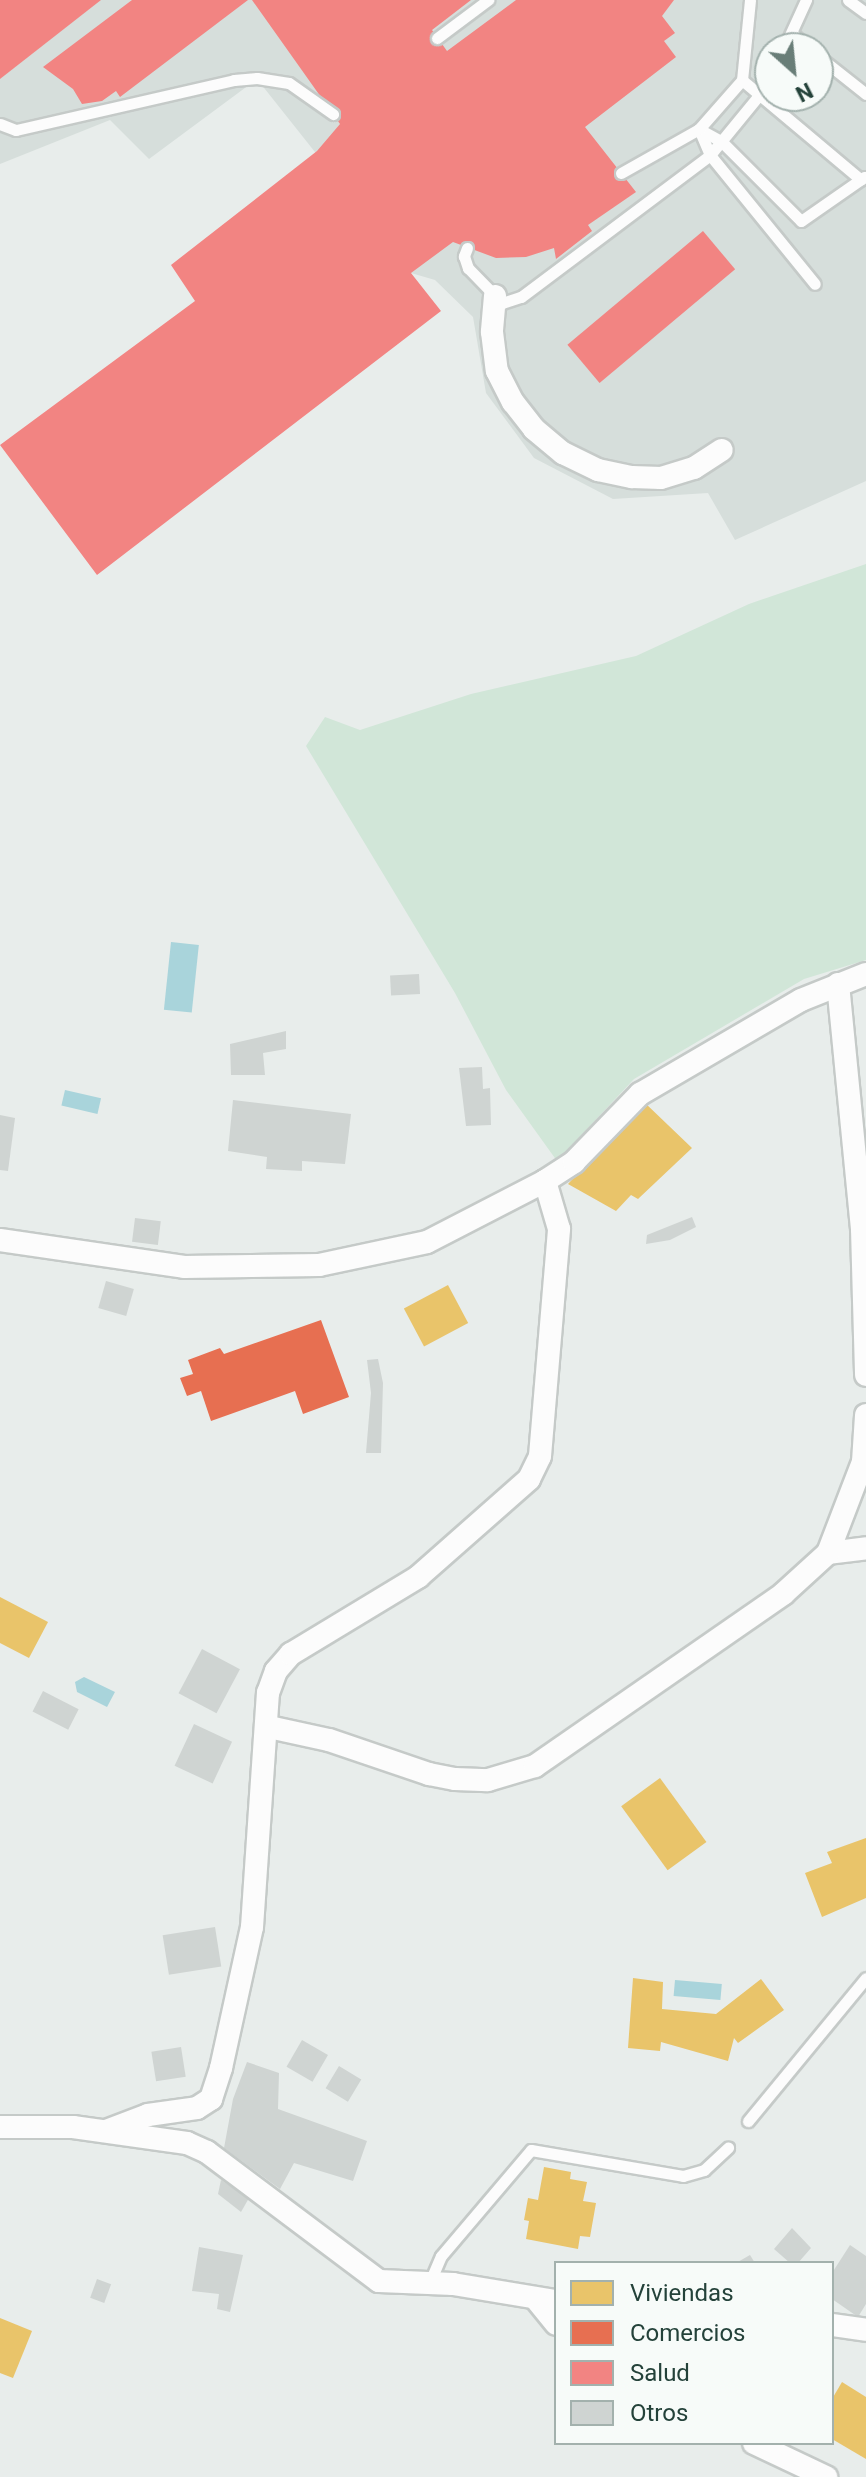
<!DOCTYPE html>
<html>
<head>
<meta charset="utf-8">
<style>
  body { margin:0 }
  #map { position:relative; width:866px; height:2477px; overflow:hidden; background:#e8edeb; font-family:Roboto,sans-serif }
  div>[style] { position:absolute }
  .built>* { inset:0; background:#d6dedb }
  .green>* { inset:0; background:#d1e6d8 }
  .water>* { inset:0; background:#a9d4db; transform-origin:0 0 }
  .homes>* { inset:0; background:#e9c46a; transform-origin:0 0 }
  .shops>* { inset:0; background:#e76f51 }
  .health>* { inset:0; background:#f28482; transform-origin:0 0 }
  .building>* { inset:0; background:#cfd4d2; transform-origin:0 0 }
  .roads { filter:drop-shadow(2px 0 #c5cac8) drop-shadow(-2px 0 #c5cac8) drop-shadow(0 2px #c5cac8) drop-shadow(0 -2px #c5cac8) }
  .lane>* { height:11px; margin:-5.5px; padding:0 5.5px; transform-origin:5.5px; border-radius:5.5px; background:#fcfcfc }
  .street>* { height:22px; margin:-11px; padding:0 11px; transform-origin:11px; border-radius:11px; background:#fcfcfc }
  span { translate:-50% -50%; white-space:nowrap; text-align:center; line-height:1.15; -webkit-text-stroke:8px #f7fbf9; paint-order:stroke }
  .legend { position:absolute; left:554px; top:2261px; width:280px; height:184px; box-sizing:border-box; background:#f7fbf9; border:2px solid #a3b1ad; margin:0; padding:10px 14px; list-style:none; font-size:24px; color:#24423a }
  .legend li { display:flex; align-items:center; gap:16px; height:40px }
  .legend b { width:40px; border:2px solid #a3b1ad }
  .north { position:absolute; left:754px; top:32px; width:80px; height:80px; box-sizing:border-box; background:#f7fbf9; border:2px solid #a3b1ad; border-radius:50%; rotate:153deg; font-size:22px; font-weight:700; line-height:32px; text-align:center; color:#24423a }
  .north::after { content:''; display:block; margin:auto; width:28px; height:36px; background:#697e78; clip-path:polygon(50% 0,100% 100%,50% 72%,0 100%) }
</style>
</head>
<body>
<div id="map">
  <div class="built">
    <i style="clip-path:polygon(evenodd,0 0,866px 0,866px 481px,735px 540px,708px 493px,613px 499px,534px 458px,486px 393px,473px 317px,435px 280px,411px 273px,257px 79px,149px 159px,110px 120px,0 164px,0 0,770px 48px,818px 48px,818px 96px,770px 96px,770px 48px)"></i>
  </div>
  <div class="green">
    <i style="clip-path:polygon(866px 564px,866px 960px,804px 979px,634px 1079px,557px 1161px,506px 1090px,455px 993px,306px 746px,325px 717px,360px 730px,471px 694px,636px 656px,749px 604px)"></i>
  </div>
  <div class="water">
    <i style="left:171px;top:942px;width:28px;height:68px;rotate:6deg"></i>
    <i style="left:65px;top:1090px;width:37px;height:16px;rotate:13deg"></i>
    <i style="clip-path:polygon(84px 1677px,115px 1692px,107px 1707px,77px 1692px,75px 1682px)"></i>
    <i style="left:675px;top:1980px;width:47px;height:16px;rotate:5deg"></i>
  </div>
  <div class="homes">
    <i style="clip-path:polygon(644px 1102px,692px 1148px,638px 1199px,631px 1195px,616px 1211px,568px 1184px)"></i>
    <i style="left:448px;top:1285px;width:43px;height:50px;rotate:62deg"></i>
    <i style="clip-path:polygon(0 1597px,48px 1622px,29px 1658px,0 1643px)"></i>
    <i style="left:660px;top:1778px;width:79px;height:48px;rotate:54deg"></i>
    <i style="clip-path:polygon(866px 1838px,866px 1898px,822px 1917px,805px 1873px,832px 1863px,827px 1852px)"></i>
    <i style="clip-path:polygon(633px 1978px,663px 1982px,662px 2009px,716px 2014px,761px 1979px,784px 2010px,738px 2043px,734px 2038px,728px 2061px,661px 2042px,660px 2051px,628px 2048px)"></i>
    <i style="clip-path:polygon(544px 2167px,571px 2172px,570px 2179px,587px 2182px,583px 2201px,596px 2203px,590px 2237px,580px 2236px,578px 2249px,526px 2239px,529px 2221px,524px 2220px,528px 2198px,538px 2200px)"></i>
    <i style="clip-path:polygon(0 2318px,32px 2331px,13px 2378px,0 2373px)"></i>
    <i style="clip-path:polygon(842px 2382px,866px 2397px,866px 2459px,832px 2439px,832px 2399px)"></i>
  </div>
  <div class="shops">
    <i style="clip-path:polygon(321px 1320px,349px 1397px,303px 1414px,295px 1391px,211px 1421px,201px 1391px,187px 1396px,180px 1378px,193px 1374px,188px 1360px,220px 1348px,224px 1354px)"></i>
  </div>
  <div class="health">
    <i style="clip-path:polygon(0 0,101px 0,0 79px)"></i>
    <i style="clip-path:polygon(132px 0,248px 0,120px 97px,116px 91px,102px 101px,82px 104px,73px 89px,43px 67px)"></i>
    <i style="clip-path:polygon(252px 0,471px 0,432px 30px,447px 51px,516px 0,674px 0,662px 16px,675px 33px,664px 41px,676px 57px,585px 127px,636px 192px,588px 225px,592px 231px,556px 259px,554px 248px,526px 257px,496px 258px,453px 242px,411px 273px,441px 311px,97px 575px,0 445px,195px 301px,171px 265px,317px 151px,340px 124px)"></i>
    <i style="left:703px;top:231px;width:50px;height:177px;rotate:50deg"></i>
  </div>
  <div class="building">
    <i style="left:419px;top:974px;width:20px;height:29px;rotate:87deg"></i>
    <i style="clip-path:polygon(286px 1031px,286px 1049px,263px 1053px,265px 1075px,231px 1075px,230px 1044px)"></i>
    <i style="clip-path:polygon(482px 1067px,483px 1089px,490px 1088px,491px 1125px,466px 1126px,459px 1068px)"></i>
    <i style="clip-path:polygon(233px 1100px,351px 1114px,345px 1164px,302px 1161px,302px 1171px,266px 1169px,267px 1157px,228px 1151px)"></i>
    <i style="clip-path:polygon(0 1115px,15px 1118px,8px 1171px,0 1170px)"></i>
    <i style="clip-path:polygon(692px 1217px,696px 1227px,670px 1240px,646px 1244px,647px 1235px)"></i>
    <i style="left:135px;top:1218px;width:26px;height:24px;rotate:7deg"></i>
    <i style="left:106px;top:1281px;width:29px;height:28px;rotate:16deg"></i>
    <i style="clip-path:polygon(378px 1359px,383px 1383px,381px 1453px,366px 1453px,371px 1393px,367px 1360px)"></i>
    <i style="left:202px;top:1649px;width:43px;height:50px;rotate:28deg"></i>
    <i style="left:43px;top:1691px;width:40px;height:23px;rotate:27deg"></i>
    <i style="left:194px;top:1724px;width:42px;height:46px;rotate:25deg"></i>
    <i style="left:215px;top:1927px;width:40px;height:53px;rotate:81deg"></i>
    <i style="left:302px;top:2040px;width:30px;height:31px;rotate:30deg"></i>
    <i style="left:181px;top:2047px;width:30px;height:30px;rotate:81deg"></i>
    <i style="clip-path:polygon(247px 2062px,279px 2073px,278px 2109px,367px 2141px,353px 2181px,294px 2163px,280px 2189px,224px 2148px,233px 2099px)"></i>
    <i style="left:339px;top:2066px;width:26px;height:26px;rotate:31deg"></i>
    <i style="clip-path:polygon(221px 2180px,249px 2198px,241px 2212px,218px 2194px)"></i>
    <i style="clip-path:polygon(792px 2228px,811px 2248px,798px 2263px,790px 2263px,774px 2249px)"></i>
    <i style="clip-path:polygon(850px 2245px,866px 2256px,866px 2304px,858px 2317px,832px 2299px,832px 2273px)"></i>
    <i style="clip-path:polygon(199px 2247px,243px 2255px,230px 2312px,217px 2309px,219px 2294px,192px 2291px)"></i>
    <i style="clip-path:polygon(750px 2255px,755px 2263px,736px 2263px)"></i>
    <i style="left:97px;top:2279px;width:15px;height:20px;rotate:20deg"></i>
  </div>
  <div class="roads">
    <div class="lane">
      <i style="left:750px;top:0;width:80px;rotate:95.7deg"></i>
      <i style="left:742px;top:80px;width:155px;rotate:40deg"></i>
      <i style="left:848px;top:0;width:22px;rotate:36deg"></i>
      <i style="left:792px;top:33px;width:22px;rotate:43deg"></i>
      <i style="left:437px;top:38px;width:64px;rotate:-36.7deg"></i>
      <i style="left:784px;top:48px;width:53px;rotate:-65.4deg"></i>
      <i style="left:818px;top:56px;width:61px;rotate:38.4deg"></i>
      <i style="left:0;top:124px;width:17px;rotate:21deg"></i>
      <i style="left:16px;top:130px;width:224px;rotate:-12.9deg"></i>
      <i style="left:234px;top:80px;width:23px;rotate:-5deg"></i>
      <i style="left:257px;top:78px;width:32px;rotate:9deg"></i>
      <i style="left:289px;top:83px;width:54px;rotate:35.2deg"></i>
      <i style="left:699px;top:129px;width:25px;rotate:29deg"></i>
      <i style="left:721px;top:141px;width:113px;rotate:45deg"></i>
      <i style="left:801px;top:221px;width:77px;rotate:-34.9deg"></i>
      <i style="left:699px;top:129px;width:28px;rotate:67deg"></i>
      <i style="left:710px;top:155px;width:166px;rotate:50.9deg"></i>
      <i style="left:621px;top:173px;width:90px;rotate:-29.4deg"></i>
      <i style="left:699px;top:129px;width:65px;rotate:-48.7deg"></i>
      <i style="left:467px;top:248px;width:9px;rotate:111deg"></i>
      <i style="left:464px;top:256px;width:13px;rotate:72deg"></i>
      <i style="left:468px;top:268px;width:49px;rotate:45.8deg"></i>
      <i style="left:502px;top:303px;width:20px;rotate:-18deg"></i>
      <i style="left:521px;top:297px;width:236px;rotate:-36.9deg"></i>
      <i style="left:710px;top:155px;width:79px;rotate:-50.7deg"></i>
      <i style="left:760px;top:94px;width:21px;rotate:-62deg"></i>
      <i style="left:748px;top:2121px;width:185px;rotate:-50.5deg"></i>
      <i style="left:429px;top:2284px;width:30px;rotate:-67deg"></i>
      <i style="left:441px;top:2256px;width:139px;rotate:-49.7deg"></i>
      <i style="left:531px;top:2150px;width:154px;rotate:9.7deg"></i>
      <i style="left:683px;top:2176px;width:22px;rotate:-16deg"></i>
      <i style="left:704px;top:2170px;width:33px;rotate:-43deg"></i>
    </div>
    <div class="street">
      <i style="left:495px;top:296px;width:36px;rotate:95deg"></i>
      <i style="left:492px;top:332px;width:39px;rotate:83deg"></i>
      <i style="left:497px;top:371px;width:35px;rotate:63deg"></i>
      <i style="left:513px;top:402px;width:34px;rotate:52deg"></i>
      <i style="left:534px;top:429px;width:38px;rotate:40deg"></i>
      <i style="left:563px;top:453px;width:39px;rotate:26deg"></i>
      <i style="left:598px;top:470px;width:35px;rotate:12deg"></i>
      <i style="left:632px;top:477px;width:29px;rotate:2deg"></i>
      <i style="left:661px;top:478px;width:34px;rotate:-17deg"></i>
      <i style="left:694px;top:468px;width:33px;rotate:-33deg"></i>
      <i style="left:838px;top:984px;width:246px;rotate:84.4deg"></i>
      <i style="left:862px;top:1229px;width:146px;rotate:88.4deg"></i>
      <i style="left:0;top:1240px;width:186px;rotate:8.3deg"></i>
      <i style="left:184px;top:1267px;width:135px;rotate:-0.8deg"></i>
      <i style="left:319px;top:1265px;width:110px;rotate:-12deg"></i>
      <i style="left:427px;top:1242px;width:133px;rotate:-27.3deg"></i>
      <i style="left:545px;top:1181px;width:35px;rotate:-33deg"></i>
      <i style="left:574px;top:1162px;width:95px;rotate:-45.9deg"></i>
      <i style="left:640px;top:1094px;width:186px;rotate:-30.3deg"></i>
      <i style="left:801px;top:1000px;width:70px;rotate:-21.8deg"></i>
      <i style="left:828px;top:1553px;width:38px;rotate:-7deg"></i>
      <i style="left:269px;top:1727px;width:61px;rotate:12.2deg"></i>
      <i style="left:329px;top:1740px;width:106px;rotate:18.8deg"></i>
      <i style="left:429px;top:1774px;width:26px;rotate:11deg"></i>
      <i style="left:455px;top:1779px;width:33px;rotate:2deg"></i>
      <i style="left:488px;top:1780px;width:49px;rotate:-16.6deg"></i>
      <i style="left:535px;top:1766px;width:302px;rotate:-34.7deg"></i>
      <i style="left:783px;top:1594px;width:61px;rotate:-42.3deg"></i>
      <i style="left:828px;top:1553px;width:97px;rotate:-69deg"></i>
      <i style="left:863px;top:1462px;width:47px;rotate:-86.3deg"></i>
      <i style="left:0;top:2127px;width:73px"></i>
      <i style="left:73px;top:2127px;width:115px;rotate:8deg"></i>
      <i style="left:187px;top:2143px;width:22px;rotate:24deg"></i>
      <i style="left:207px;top:2152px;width:215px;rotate:36.9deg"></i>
      <i style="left:379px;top:2281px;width:74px;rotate:2.3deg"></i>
      <i style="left:453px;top:2284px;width:104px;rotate:9.4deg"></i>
      <i style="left:106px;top:2131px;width:45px;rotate:-20.9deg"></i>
      <i style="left:148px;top:2115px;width:49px;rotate:-8.1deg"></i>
      <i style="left:197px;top:2108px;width:17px;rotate:-33deg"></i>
      <i style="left:211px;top:2099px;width:33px;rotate:-72deg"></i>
      <i style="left:221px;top:2068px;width:144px;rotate:-77.6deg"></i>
      <i style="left:252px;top:1927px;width:235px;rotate:-86.1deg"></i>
      <i style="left:268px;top:1693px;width:23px;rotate:-70deg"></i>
      <i style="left:276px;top:1671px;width:23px;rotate:-49deg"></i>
      <i style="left:291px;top:1654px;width:149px;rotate:-31.2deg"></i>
      <i style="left:418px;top:1577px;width:148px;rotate:-41.4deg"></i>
      <i style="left:529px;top:1479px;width:25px;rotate:-64deg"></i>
      <i style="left:540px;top:1456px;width:228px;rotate:-85.2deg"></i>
      <i style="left:559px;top:1229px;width:50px;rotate:-106.3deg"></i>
      <i style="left:536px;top:2299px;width:32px;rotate:51deg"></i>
      <i style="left:832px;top:2325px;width:34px;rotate:8deg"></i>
      <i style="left:754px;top:2443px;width:80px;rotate:25.3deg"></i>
    </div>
  </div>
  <ul class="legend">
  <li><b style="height:22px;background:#e9c46a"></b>Viviendas</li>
  <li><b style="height:22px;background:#e76f51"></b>Comercios</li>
  <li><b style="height:22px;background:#f28482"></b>Salud</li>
  <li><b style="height:22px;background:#cfd4d2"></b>Otros</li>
  </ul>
  <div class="north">N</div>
</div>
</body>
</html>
